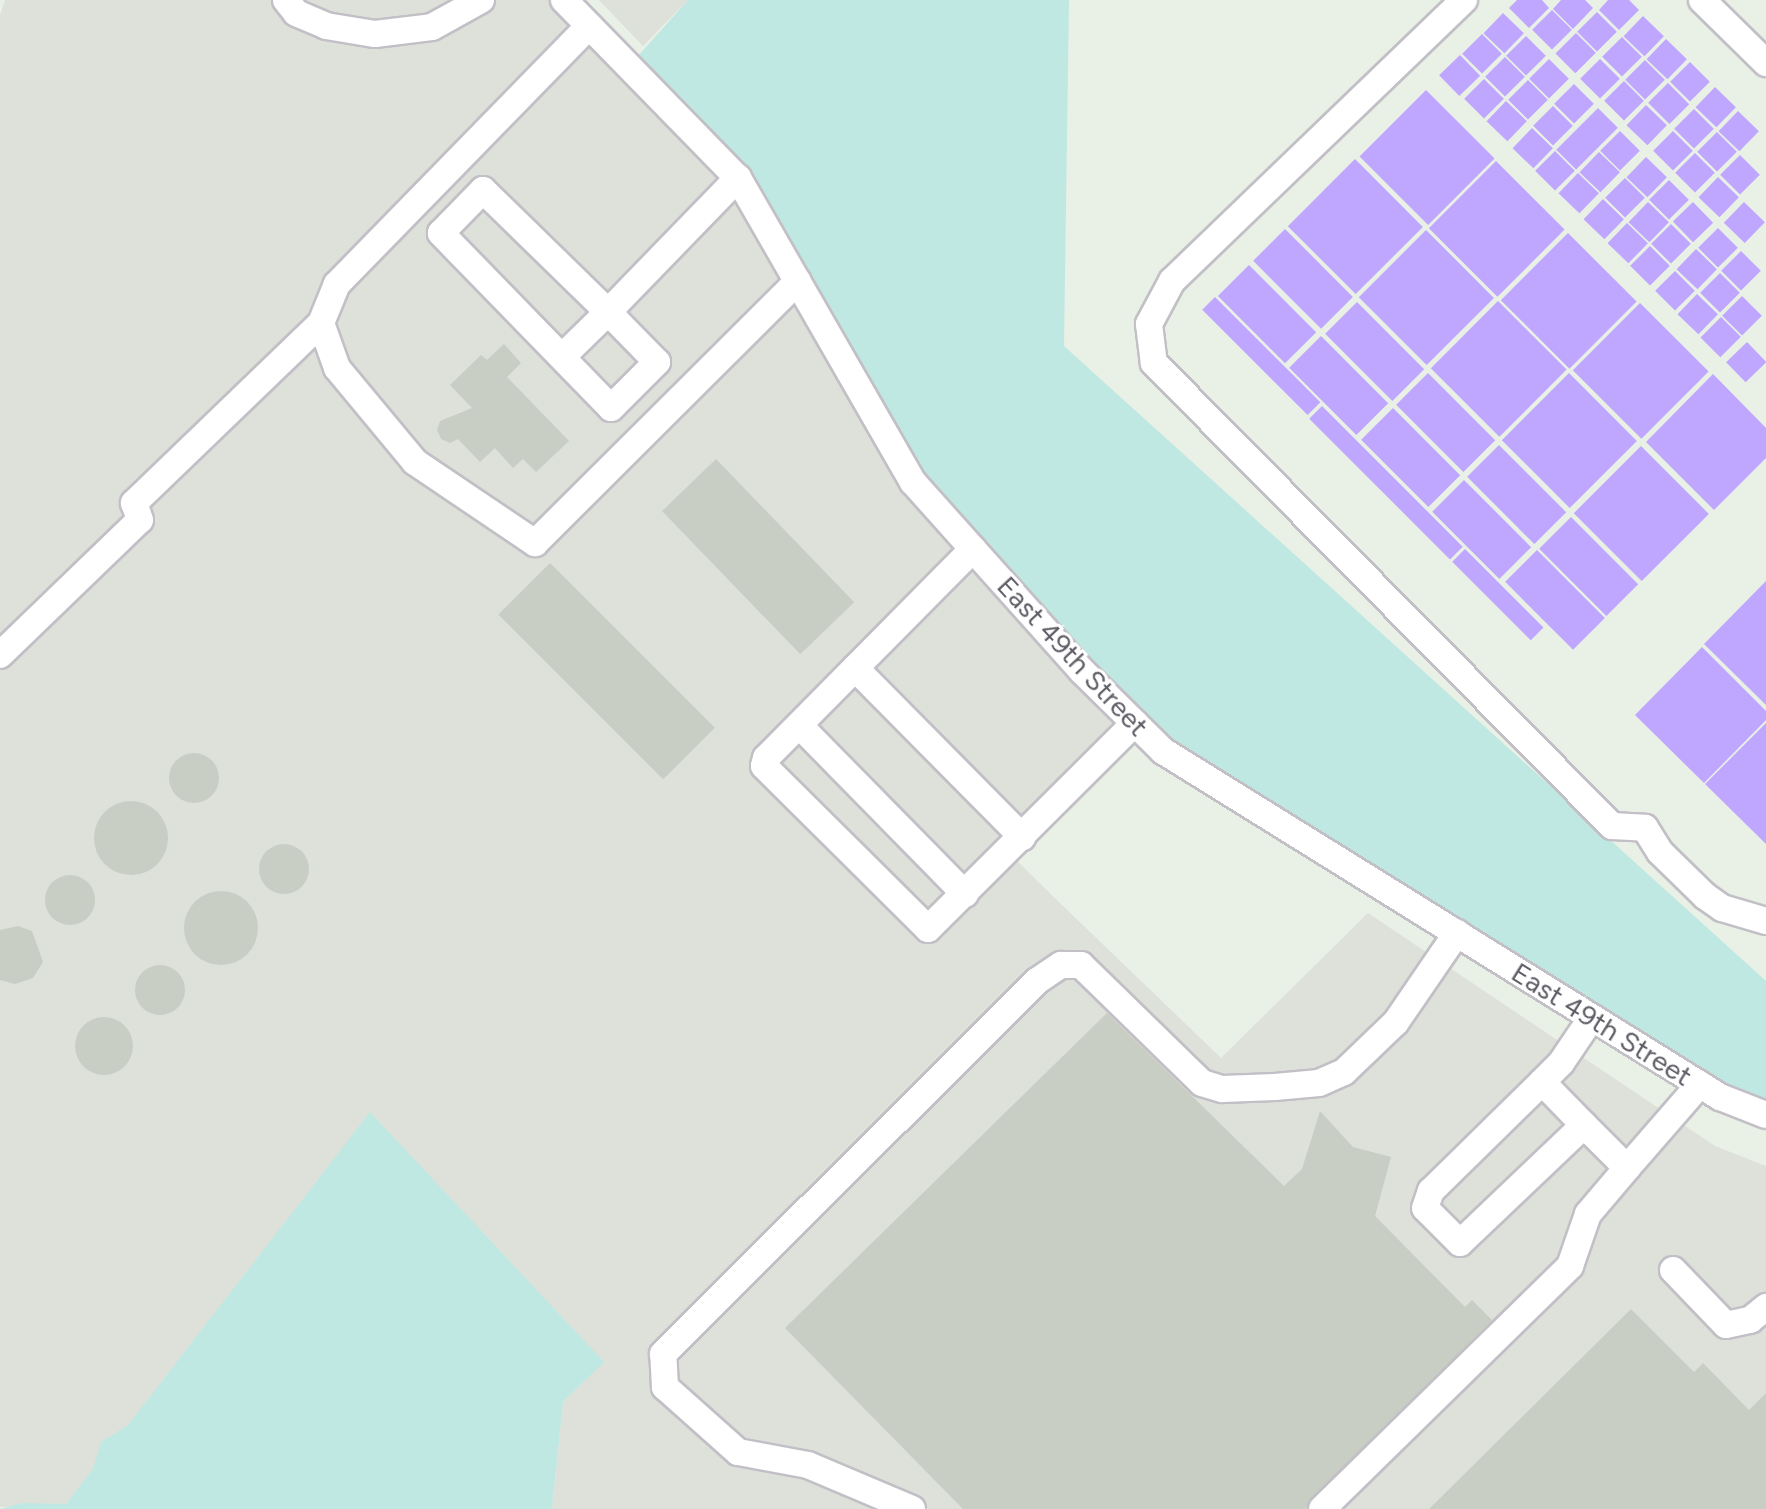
<!DOCTYPE html>
<html>
<head>
<meta charset="utf-8">
<style>
  body { margin:0 }
  #map { position:relative; width:1766px; height:1509px; overflow:hidden; background:#e9f0e5; font-family:Figtree,sans-serif }
  div>[style] { position:absolute }
  .industrial>* { inset:0; background:#dde1d9 }
  .green>* { inset:0; background:#c0e8e2 }
  .water>* { inset:0; background:#bfa6ff; transform-origin:0 0 }
  .building>* { inset:0; background:#c8cec3; transform-origin:0 0 }
  .round { border-radius:50% }
  .roads { filter:drop-shadow(2px 0 #c2bfc6) drop-shadow(-2px 0 #c2bfc6) drop-shadow(0 2px #c2bfc6) drop-shadow(0 -2px #c2bfc6) }
  .minor>* { height:26px; margin:-13px; padding:0 13px; transform-origin:13px; border-radius:13px; background:#fff }
  span { translate:-50% -50%; white-space:nowrap; text-align:center; line-height:1.15; -webkit-text-stroke:6px #fff; paint-order:stroke }
  .street-label { font-size:28px; color:#605d66 }
</style>
</head>
<body>
<div id="map">
  <div class="industrial">
    <i style="clip-path:polygon(5px 0,563px 0,738px 178px,1135px 723px,1012px 856px,1062px 905px,1221px 1058px,1368px 913px,1715px 1146px,1766px 1166px,1766px 1509px,552px 1509px,563px 1402px,604px 1361px,91px 1477px,66px 1504px,0 1507px,0 15px)"></i>
    <i style="clip-path:polygon(599px 0,688px 0,643px 46px)"></i>
  </div>
  <div class="green">
    <i style="clip-path:polygon(688px 0,1069px 0,1064px 346px,1766px 981px,1766px 1115px,1163px 751px,913px 482px,738px 178px,629px 66px)"></i>
    <i style="clip-path:polygon(370px 1112px,604px 1362px,563px 1402px,552px 1509px,0 1509px,22px 1503px,66px 1504px,93px 1469px,101px 1442px,128px 1425px)"></i>
  </div>
  <div class="water">
    <i style="clip-path:polygon(1517px 0,1542px 0,1549px 8px,1529px 28px,1509px 8px)"></i>
    <i style="clip-path:polygon(1561px 0,1585px 0,1593px 8px,1573px 29px,1553px 9px)"></i>
    <i style="clip-path:polygon(1608px 0,1629px 0,1639px 10px,1619px 30px,1599px 10px)"></i>
    <i style="left:1552px;top:10px;width:28px;height:28px;rotate:45deg"></i>
    <i style="left:1597px;top:12px;width:28px;height:28px;rotate:45deg"></i>
    <i style="left:1503px;top:13px;width:29px;height:28px;rotate:44deg"></i>
    <i style="left:1643px;top:16px;width:29px;height:28px;rotate:44deg"></i>
    <i style="left:1576px;top:33px;width:28px;height:29px;rotate:45deg"></i>
    <i style="left:1482px;top:34px;width:28px;height:28px;rotate:45deg"></i>
    <i style="left:1526px;top:36px;width:28px;height:28px;rotate:45deg"></i>
    <i style="left:1622px;top:37px;width:28px;height:28px;rotate:45deg"></i>
    <i style="left:1666px;top:39px;width:29px;height:28px;rotate:44deg"></i>
    <i style="left:1460px;top:55px;width:29px;height:29px;rotate:46deg"></i>
    <i style="left:1505px;top:57px;width:28px;height:28px;rotate:45deg"></i>
    <i style="left:1549px;top:59px;width:28px;height:28px;rotate:45deg"></i>
    <i style="left:1600px;top:59px;width:28px;height:28px;rotate:45deg"></i>
    <i style="left:1645px;top:60px;width:28px;height:28px;rotate:45deg"></i>
    <i style="left:1690px;top:62px;width:28px;height:28px;rotate:45deg"></i>
    <i style="left:1484px;top:79px;width:28px;height:28px;rotate:45deg"></i>
    <i style="left:1528px;top:80px;width:28px;height:28px;rotate:45deg"></i>
    <i style="left:1624px;top:81px;width:28px;height:28px;rotate:45deg"></i>
    <i style="left:1668px;top:83px;width:30px;height:28px;rotate:45deg"></i>
    <i style="left:1574px;top:84px;width:28px;height:28px;rotate:45deg"></i>
    <i style="left:1715px;top:87px;width:29px;height:28px;rotate:44deg"></i>
    <i style="left:1426px;top:90px;width:97px;height:94px;rotate:45deg"></i>
    <i style="left:1506px;top:101px;width:29px;height:28px;rotate:44deg"></i>
    <i style="left:1646px;top:105px;width:29px;height:28px;rotate:44deg"></i>
    <i style="left:1553px;top:106px;width:28px;height:28px;rotate:45deg"></i>
    <i style="left:1598px;top:108px;width:28px;height:59px;rotate:45deg"></i>
    <i style="left:1694px;top:109px;width:28px;height:28px;rotate:45deg"></i>
    <i style="left:1738px;top:111px;width:29px;height:28px;rotate:44deg"></i>
    <i style="left:1532px;top:128px;width:29px;height:28px;rotate:44deg"></i>
    <i style="left:1620px;top:131px;width:28px;height:28px;rotate:45deg"></i>
    <i style="left:1673px;top:131px;width:28px;height:28px;rotate:45deg"></i>
    <i style="left:1717px;top:132px;width:28px;height:28px;rotate:45deg"></i>
    <i style="left:1555px;top:151px;width:28px;height:28px;rotate:45deg"></i>
    <i style="left:1599px;top:152px;width:29px;height:28px;rotate:44deg"></i>
    <i style="left:1695px;top:153px;width:28px;height:28px;rotate:45deg"></i>
    <i style="left:1740px;top:155px;width:28px;height:28px;rotate:45deg"></i>
    <i style="left:1646px;top:157px;width:29px;height:28px;rotate:44deg"></i>
    <i style="left:1355px;top:159px;width:96px;height:95px;rotate:45deg"></i>
    <i style="left:1496px;top:161px;width:97px;height:95px;rotate:45deg"></i>
    <i style="left:1578px;top:173px;width:29px;height:28px;rotate:44deg"></i>
    <i style="left:1718px;top:177px;width:29px;height:28px;rotate:44deg"></i>
    <i style="left:1625px;top:178px;width:28px;height:28px;rotate:45deg"></i>
    <i style="left:1669px;top:180px;width:28px;height:28px;rotate:45deg"></i>
    <i style="left:1603px;top:199px;width:29px;height:28px;rotate:44deg"></i>
    <i style="left:1648px;top:202px;width:29px;height:28px;rotate:44deg"></i>
    <i style="left:1693px;top:202px;width:29px;height:28px;rotate:46deg"></i>
    <i style="left:1744px;top:202px;width:29px;height:29px;rotate:44deg"></i>
    <i style="left:1627px;top:223px;width:29px;height:28px;rotate:44deg"></i>
    <i style="left:1671px;top:224px;width:28px;height:28px;rotate:45deg"></i>
    <i style="left:1718px;top:228px;width:28px;height:28px;rotate:45deg"></i>
    <i style="left:1285px;top:229px;width:96px;height:45px;rotate:45deg"></i>
    <i style="left:1426px;top:230px;width:96px;height:95px;rotate:45deg"></i>
    <i style="left:1568px;top:233px;width:97px;height:95px;rotate:45deg"></i>
    <i style="left:1650px;top:246px;width:28px;height:28px;rotate:45deg"></i>
    <i style="left:1696px;top:249px;width:29px;height:28px;rotate:44deg"></i>
    <i style="left:1741px;top:251px;width:28px;height:28px;rotate:45deg"></i>
    <i style="left:1249px;top:265px;width:95px;height:44px;rotate:45deg"></i>
    <i style="left:1675px;top:271px;width:28px;height:28px;rotate:45deg"></i>
    <i style="left:1720px;top:273px;width:28px;height:28px;rotate:45deg"></i>
    <i style="left:1697px;top:294px;width:29px;height:28px;rotate:44deg"></i>
    <i style="left:1742px;top:296px;width:28px;height:28px;rotate:45deg"></i>
    <i style="left:1215px;top:297px;width:149px;height:18px;rotate:45deg"></i>
    <i style="left:1498px;top:301px;width:97px;height:95px;rotate:45deg"></i>
    <i style="left:1357px;top:302px;width:95px;height:45px;rotate:45deg"></i>
    <i style="left:1640px;top:303px;width:97px;height:95px;rotate:45deg"></i>
    <i style="left:1721px;top:317px;width:28px;height:29px;rotate:45deg"></i>
    <i style="left:1321px;top:336px;width:95px;height:45px;rotate:45deg"></i>
    <i style="left:1747px;top:342px;width:28px;height:29px;rotate:46deg"></i>
    <i style="left:1428px;top:373px;width:95px;height:45px;rotate:45deg"></i>
    <i style="left:1569px;top:373px;width:96px;height:95px;rotate:45deg"></i>
    <i style="clip-path:polygon(1713px 374px,1766px 428px,1766px 458px,1714px 510px,1646px 442px)"></i>
    <i style="left:1322px;top:406px;width:199px;height:18px;rotate:45deg"></i>
    <i style="left:1393px;top:408px;width:95px;height:45px;rotate:45deg"></i>
    <i style="left:1499px;top:445px;width:95px;height:45px;rotate:45deg"></i>
    <i style="left:1641px;top:446px;width:96px;height:95px;rotate:45deg"></i>
    <i style="left:1464px;top:480px;width:95px;height:45px;rotate:45deg"></i>
    <i style="left:1571px;top:517px;width:95px;height:45px;rotate:45deg"></i>
    <i style="left:1465px;top:549px;width:111px;height:18px;rotate:45deg"></i>
    <i style="left:1537px;top:550px;width:96px;height:45px;rotate:45deg"></i>
    <i style="clip-path:polygon(1766px 581px,1766px 705px,1704px 644px)"></i>
    <i style="clip-path:polygon(1702px 647px,1766px 711px,1766px 720px,1704px 783px,1635px 715px)"></i>
    <i style="clip-path:polygon(1766px 723px,1766px 844px,1705px 784px)"></i>
  </div>
  <div class="building">
    <i style="clip-path:polygon(504px 344px,521px 363px,507px 377px,569px 441px,536px 472px,523px 459px,513px 468px,495px 448px,480px 462px,458px 439px,450px 443px,441px 439px,437px 430px,440px 421px,472px 408px,450px 385px,481px 355px,487px 360px)"></i>
    <i style="left:716px;top:459px;width:199px;height:75px;rotate:46deg"></i>
    <i style="left:550px;top:563px;width:233px;height:73px;rotate:45deg"></i>
    <i class="round" style="left:169px;top:753px;width:50px;height:50px"></i>
    <i class="round" style="left:94px;top:801px;width:74px;height:74px"></i>
    <i class="round" style="left:259px;top:844px;width:50px;height:50px"></i>
    <i class="round" style="left:45px;top:875px;width:50px;height:50px"></i>
    <i class="round" style="left:184px;top:891px;width:74px;height:74px"></i>
    <i style="clip-path:polygon(18px 926px,32px 931px,43px 962px,33px 978px,15px 984px,0 980px,0 930px)"></i>
    <i class="round" style="left:135px;top:965px;width:50px;height:50px"></i>
    <i style="clip-path:polygon(1107px 1013px,1284px 1186px,1302px 1169px,1320px 1111px,1353px 1147px,1391px 1157px,1375px 1216px,1465px 1307px,1472px 1300px,1492px 1320px,1305px 1509px,963px 1509px,785px 1328px)"></i>
    <i class="round" style="left:75px;top:1017px;width:58px;height:58px"></i>
    <i style="clip-path:polygon(1631px 1309px,1694px 1372px,1703px 1363px,1749px 1410px,1766px 1393px,1766px 1509px,1429px 1509px)"></i>
  </div>
  <div class="roads">
    <div class="minor">
      <i style="left:286px;top:0;width:16px;rotate:52deg"></i>
      <i style="left:296px;top:13px;width:33px;rotate:23deg"></i>
      <i style="left:326px;top:26px;width:50px;rotate:9.3deg"></i>
      <i style="left:375px;top:34px;width:57px;rotate:-7deg"></i>
      <i style="left:432px;top:27px;width:56px;rotate:-28.9deg"></i>
      <i style="left:564px;top:0;width:249px;rotate:45.7deg"></i>
      <i style="left:738px;top:178px;width:351px;rotate:60.1deg"></i>
      <i style="left:913px;top:482px;width:254px;rotate:48.2deg"></i>
      <i style="left:1082px;top:671px;width:114px;rotate:44.6deg"></i>
      <i style="left:1163px;top:751px;width:656px;rotate:31.85deg"></i>
      <i style="left:1720px;top:1097px;width:49px;rotate:21.4deg"></i>
      <i style="left:1464px;top:0;width:405px;rotate:136.1deg"></i>
      <i style="left:1172px;top:281px;width:49px;rotate:118.1deg"></i>
      <i style="left:1149px;top:324px;width:39px;rotate:83deg"></i>
      <i style="left:1154px;top:363px;width:651px;rotate:45.31deg"></i>
      <i style="left:1612px;top:826px;width:33px;rotate:3deg"></i>
      <i style="left:1645px;top:828px;width:28px;rotate:58deg"></i>
      <i style="left:1660px;top:852px;width:63px;rotate:44.4deg"></i>
      <i style="left:1705px;top:896px;width:21px;rotate:35deg"></i>
      <i style="left:1722px;top:908px;width:46px;rotate:16.5deg"></i>
      <i style="left:1702px;top:0;width:90px;rotate:44.5deg"></i>
      <i style="left:589px;top:26px;width:361px;rotate:134.3deg"></i>
      <i style="left:337px;top:284px;width:42px;rotate:112.3deg"></i>
      <i style="left:321px;top:323px;width:48px;rotate:70.4deg"></i>
      <i style="left:337px;top:368px;width:122px;rotate:50.3deg"></i>
      <i style="left:415px;top:462px;width:145px;rotate:34deg"></i>
      <i style="left:535px;top:543px;width:371px;rotate:-44.9deg"></i>
      <i style="left:562px;top:357px;width:64px;rotate:-44.4deg"></i>
      <i style="left:608px;top:312px;width:70px;rotate:45.6deg"></i>
      <i style="left:657px;top:362px;width:65px;rotate:135deg"></i>
      <i style="left:611px;top:408px;width:244px;rotate:-134.2deg"></i>
      <i style="left:441px;top:233px;width:60px;rotate:-45.7deg"></i>
      <i style="left:483px;top:190px;width:175px;rotate:44.3deg"></i>
      <i style="left:608px;top:312px;width:187px;rotate:-45.9deg"></i>
      <i style="left:973px;top:549px;width:294px;rotate:134.7deg"></i>
      <i style="left:766px;top:758px;width:8px;rotate:104deg"></i>
      <i style="left:764px;top:766px;width:231px;rotate:44.8deg"></i>
      <i style="left:928px;top:929px;width:292px;rotate:-44.9deg"></i>
      <i style="left:0;top:655px;width:194px;rotate:-44deg"></i>
      <i style="left:140px;top:520px;width:18px;rotate:-109deg"></i>
      <i style="left:134px;top:503px;width:260px;rotate:-43.9deg"></i>
      <i style="left:855px;top:668px;width:238px;rotate:45.3deg"></i>
      <i style="left:799px;top:725px;width:237px;rotate:45.5deg"></i>
      <i style="left:1542px;top:1082px;width:60px;rotate:45.7deg"></i>
      <i style="left:1584px;top:1125px;width:171px;rotate:136.4deg"></i>
      <i style="left:1460px;top:1243px;width:49px;rotate:-135deg"></i>
      <i style="left:1425px;top:1208px;width:18px;rotate:-71deg"></i>
      <i style="left:1431px;top:1191px;width:156px;rotate:-44.5deg"></i>
      <i style="left:1542px;top:1082px;width:27px;rotate:-45deg"></i>
      <i style="left:1561px;top:1063px;width:55px;rotate:-56deg"></i>
      <i style="left:1584px;top:1125px;width:61px;rotate:45deg"></i>
      <i style="left:1627px;top:1168px;width:111px;rotate:-49deg"></i>
      <i style="left:1673px;top:1270px;width:76px;rotate:46.1deg"></i>
      <i style="left:1726px;top:1325px;width:25px;rotate:-12deg"></i>
      <i style="left:1750px;top:1320px;width:21px;rotate:-39deg"></i>
      <i style="left:912px;top:1509px;width:113px;rotate:-157.1deg"></i>
      <i style="left:808px;top:1465px;width:71px;rotate:-169.5deg"></i>
      <i style="left:738px;top:1452px;width:98px;rotate:-138.3deg"></i>
      <i style="left:665px;top:1387px;width:33px;rotate:-93deg"></i>
      <i style="left:663px;top:1354px;width:528px;rotate:-44.92deg"></i>
      <i style="left:1037px;top:981px;width:29px;rotate:-34deg"></i>
      <i style="left:1061px;top:965px;width:20px"></i>
      <i style="left:1081px;top:965px;width:169px;rotate:44.3deg"></i>
      <i style="left:1202px;top:1083px;width:21px;rotate:17deg"></i>
      <i style="left:1222px;top:1089px;width:53px;rotate:-2.2deg"></i>
      <i style="left:1275px;top:1087px;width:44px;rotate:-5.2deg"></i>
      <i style="left:1319px;top:1083px;width:27px;rotate:-24deg"></i>
      <i style="left:1344px;top:1072px;width:72px;rotate:-43.9deg"></i>
      <i style="left:1396px;top:1022px;width:108px;rotate:-55.6deg"></i>
      <i style="left:1322px;top:1509px;width:347px;rotate:-44.4deg"></i>
      <i style="left:1570px;top:1266px;width:55px;rotate:-70.9deg"></i>
      <i style="left:1588px;top:1214px;width:60px;rotate:-49.7deg"></i>
    </div>
  </div>
  <div class="street-label">
    <span style="left:1073px;top:656px;rotate:47deg">East 49th Street</span>
    <span style="left:1602px;top:1024px;rotate:32deg">East 49th Street</span>
  </div>
</div>
</body>
</html>
